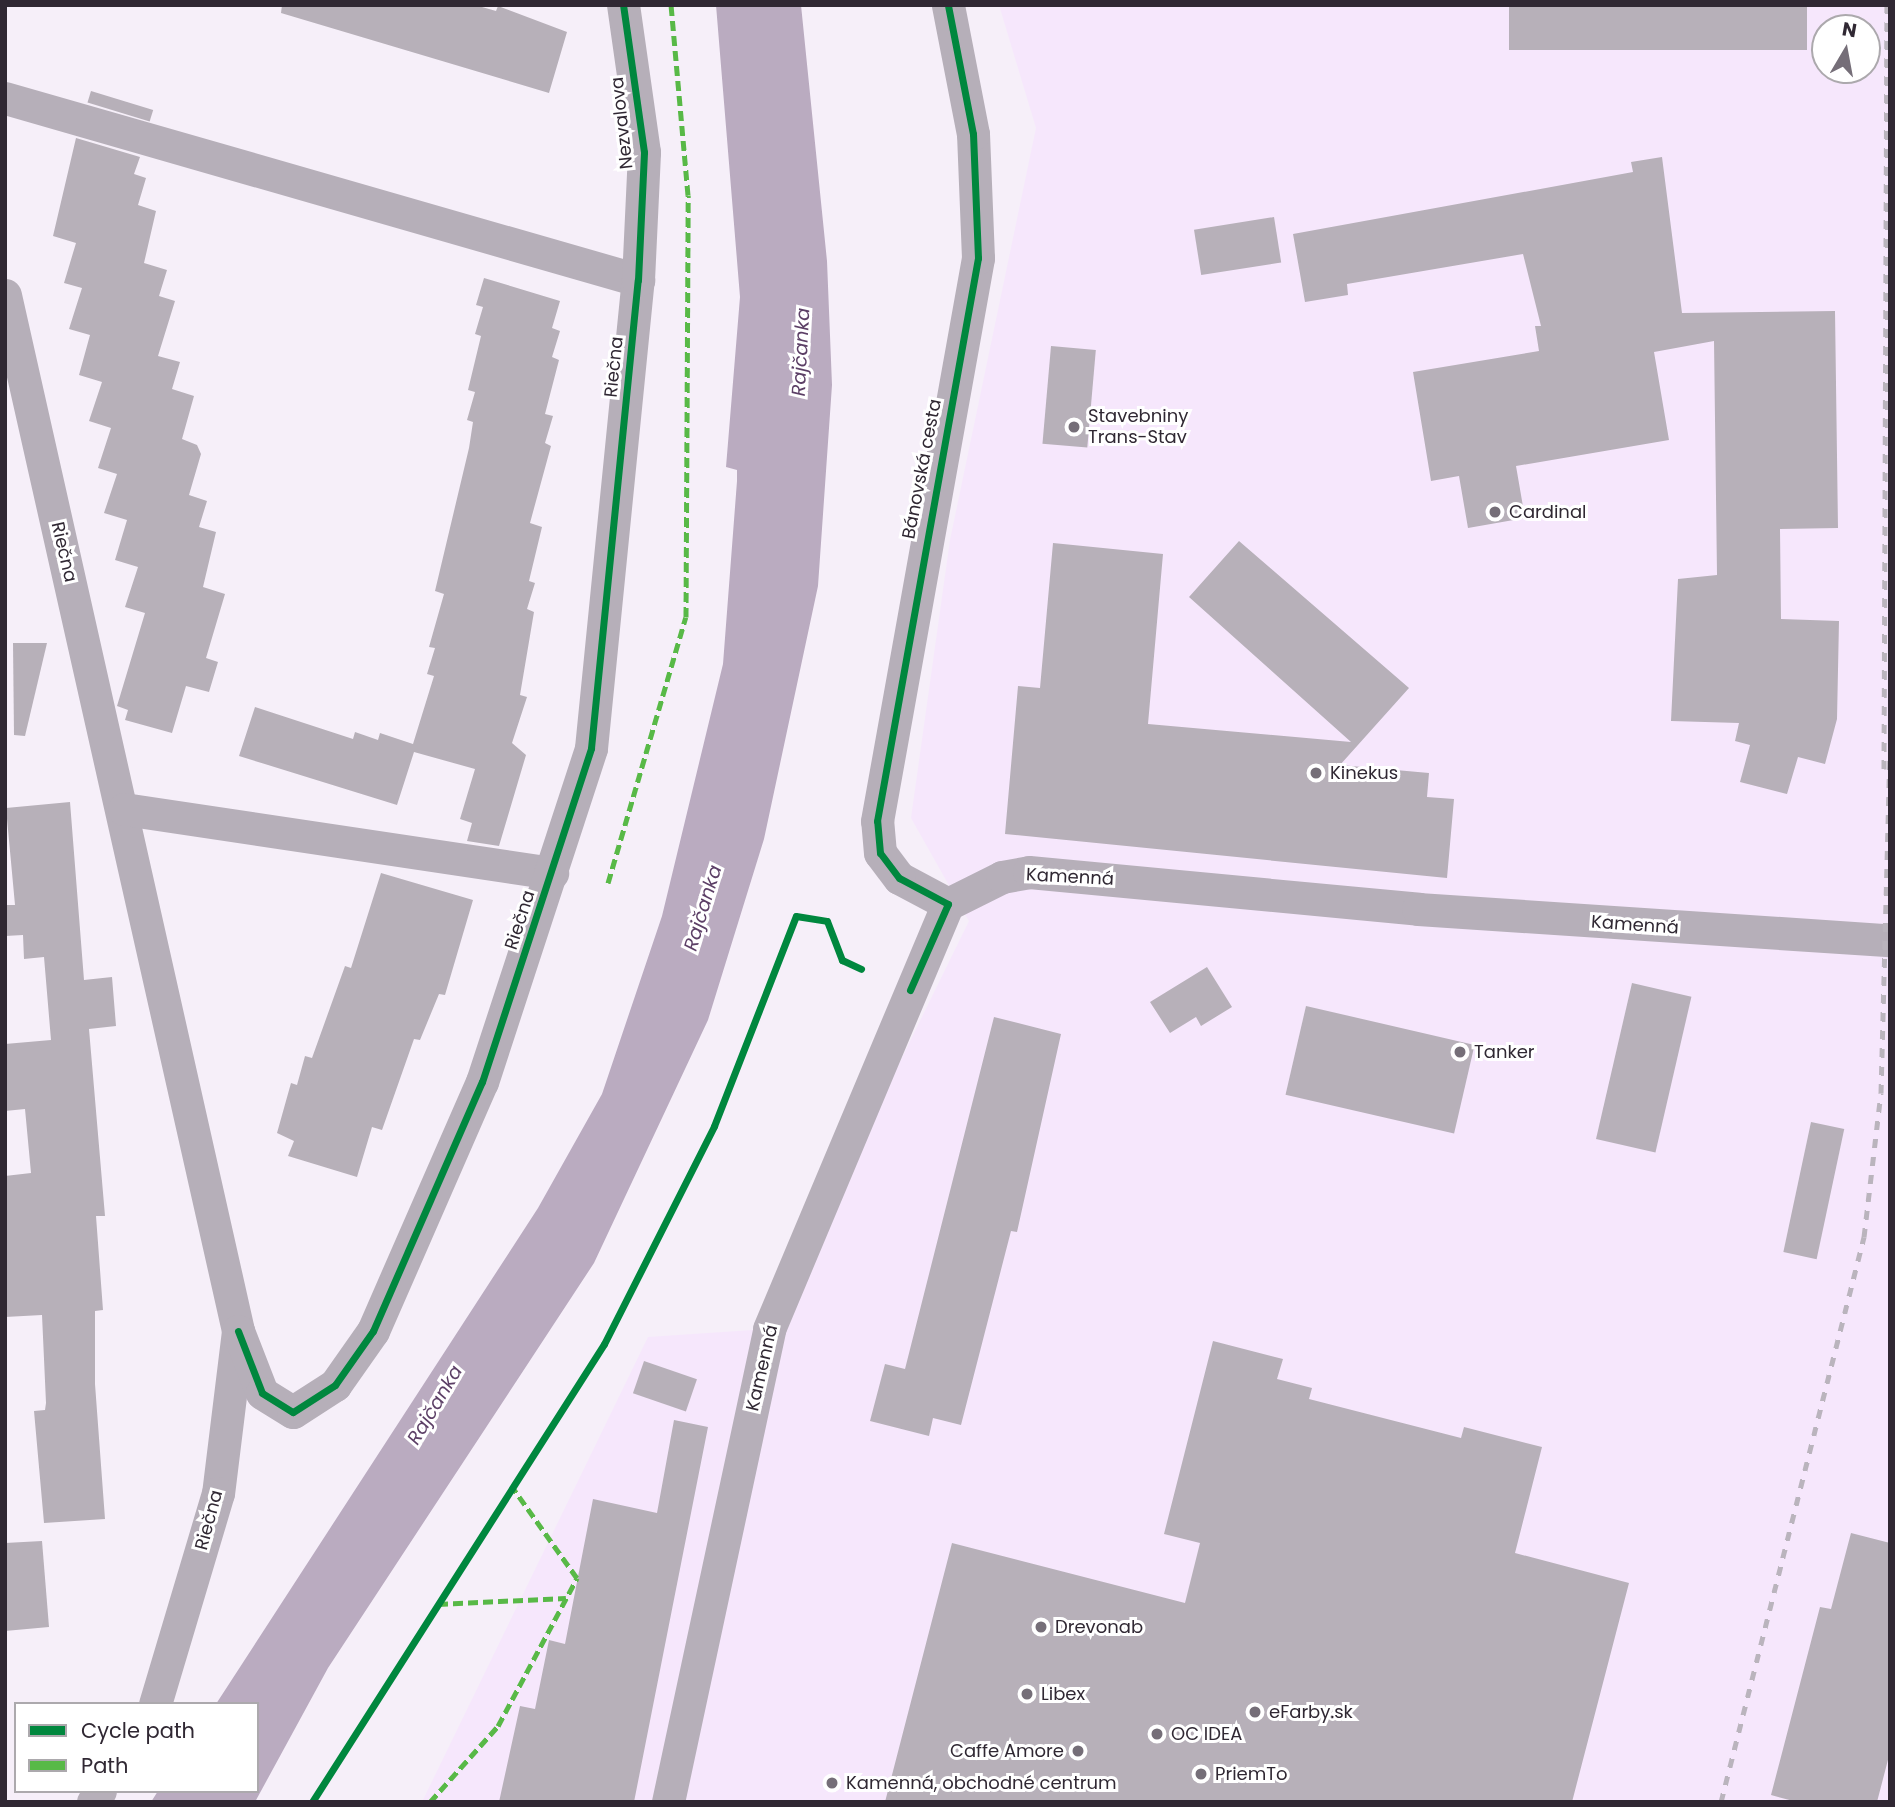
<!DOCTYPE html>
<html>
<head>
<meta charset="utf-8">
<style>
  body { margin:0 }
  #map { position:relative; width:1895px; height:1807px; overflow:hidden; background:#f6eff9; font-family:Poppins,sans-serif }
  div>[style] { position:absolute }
  .built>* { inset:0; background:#f6e7fc }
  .water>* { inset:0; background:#baabc0 }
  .building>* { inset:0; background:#b7b0b9; transform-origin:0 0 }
  .minor>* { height:33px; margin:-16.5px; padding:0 16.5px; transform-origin:16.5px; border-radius:16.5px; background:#b6afb9 }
  .rail>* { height:5px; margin-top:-2.5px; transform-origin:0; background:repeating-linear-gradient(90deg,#bab4bd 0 9px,transparent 0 18px) }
  .quiet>* { height:5px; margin-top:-2.5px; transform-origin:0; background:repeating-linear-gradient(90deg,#58b947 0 10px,transparent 0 15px) }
  .cycleway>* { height:7px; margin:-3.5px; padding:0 3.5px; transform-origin:3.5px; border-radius:3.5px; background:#00873e }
  .dots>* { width:19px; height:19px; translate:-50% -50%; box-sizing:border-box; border:4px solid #fff; border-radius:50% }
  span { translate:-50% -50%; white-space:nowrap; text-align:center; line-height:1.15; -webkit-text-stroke:6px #fff; paint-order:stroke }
  .street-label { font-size:18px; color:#302833 }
  .poi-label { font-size:18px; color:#302833 }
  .left { translate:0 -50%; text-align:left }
  .right { translate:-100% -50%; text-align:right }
  .water-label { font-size:19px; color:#5c3f66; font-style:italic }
  .frame { position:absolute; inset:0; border:7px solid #302833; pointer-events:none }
  .legend { position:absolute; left:14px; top:1702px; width:245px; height:91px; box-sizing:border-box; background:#fff; border:2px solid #aca9ad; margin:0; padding:9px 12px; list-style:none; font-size:21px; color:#302833 }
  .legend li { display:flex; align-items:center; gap:14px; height:35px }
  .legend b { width:35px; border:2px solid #aca9ad }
  .north { position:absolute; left:1811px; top:14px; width:70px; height:70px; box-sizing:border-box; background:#fff; border:2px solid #aca9ad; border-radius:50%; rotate:10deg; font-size:19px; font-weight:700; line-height:28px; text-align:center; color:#302833 }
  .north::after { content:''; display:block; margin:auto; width:24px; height:32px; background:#756e78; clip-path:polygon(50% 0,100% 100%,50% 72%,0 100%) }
</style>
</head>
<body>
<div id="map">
  <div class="built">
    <i style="clip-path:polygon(evenodd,999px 5px,1890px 5px,1890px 1802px,422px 1802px,648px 1337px,769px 1329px,969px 921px,911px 818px,950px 540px,1036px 128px,999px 5px,1825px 28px,1867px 28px,1867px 70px,1825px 70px,1825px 28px)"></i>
  </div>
  <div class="water">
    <i style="clip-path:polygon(716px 5px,801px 5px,827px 261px,832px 385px,818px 586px,764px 839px,708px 1020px,594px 1263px,328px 1668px,255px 1802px,151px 1802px,158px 1791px,257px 1791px,257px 1704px,216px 1704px,538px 1208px,602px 1094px,662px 916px,723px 664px,737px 481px,737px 470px,726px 467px,740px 297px)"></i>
  </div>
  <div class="building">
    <i style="clip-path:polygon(282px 5px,475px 5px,496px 11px,498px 6px,567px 32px,549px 93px,281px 13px)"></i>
    <i style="left:1509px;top:5px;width:298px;height:45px"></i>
    <i style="left:91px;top:91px;width:65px;height:12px;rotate:17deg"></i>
    <i style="clip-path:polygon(76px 138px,140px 157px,134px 174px,146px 178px,138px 205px,156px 211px,144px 263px,167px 270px,159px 296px,175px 301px,158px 356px,180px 362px,172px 389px,194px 396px,182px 439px,197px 445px,201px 454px,189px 495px,207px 501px,199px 527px,216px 532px,203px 587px,225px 594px,206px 658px,218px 662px,209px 692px,186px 686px,172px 733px,125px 720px,128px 710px,117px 706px,145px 613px,125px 607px,138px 567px,115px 560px,127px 520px,104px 513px,117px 474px,98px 468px,111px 428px,89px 421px,102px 382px,79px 375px,90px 335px,69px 329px,82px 288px,64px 283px,76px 243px,53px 236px)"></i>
    <i style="clip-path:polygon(1662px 157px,1682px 313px,1835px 311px,1838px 528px,1780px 529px,1781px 619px,1839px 621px,1837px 719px,1825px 764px,1798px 757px,1787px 794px,1740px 782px,1750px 745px,1735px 741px,1739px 723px,1671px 721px,1678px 579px,1717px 575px,1714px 341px,1654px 352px,1669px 440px,1516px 466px,1525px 518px,1468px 528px,1459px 476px,1431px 481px,1413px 372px,1539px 351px,1535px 326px,1541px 326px,1523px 254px,1347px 284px,1348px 295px,1305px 302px,1293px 234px,1633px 172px,1631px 162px)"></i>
    <i style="left:1274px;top:217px;width:46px;height:81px;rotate:81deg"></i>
    <i style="clip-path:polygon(484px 278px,560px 301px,552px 328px,560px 331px,552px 357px,559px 360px,545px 414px,553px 416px,545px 443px,551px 446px,530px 523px,542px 527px,529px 581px,535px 583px,527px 609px,534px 612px,520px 695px,527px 697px,512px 743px,526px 755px,499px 846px,467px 841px,472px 823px,460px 819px,475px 769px,414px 752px,397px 805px,239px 756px,255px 707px,353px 739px,355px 732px,378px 740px,380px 733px,413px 744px,434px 676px,427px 674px,435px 648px,429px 647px,444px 594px,435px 591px,469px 448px,473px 422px,467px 420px,475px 392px,468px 390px,481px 336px,475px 334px,483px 307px,476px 305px)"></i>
    <i style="left:1051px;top:346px;width:45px;height:98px;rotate:5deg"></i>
    <i style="clip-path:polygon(1239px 541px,1409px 688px,1340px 765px,1429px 773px,1427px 797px,1454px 799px,1447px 878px,1005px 834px,1018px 686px,1040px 688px,1053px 543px,1163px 554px,1148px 724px,1351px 742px,1189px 597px)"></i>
    <i style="clip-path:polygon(13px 643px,47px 643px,25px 736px,14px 735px)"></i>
    <i style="clip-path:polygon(70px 802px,84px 980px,112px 977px,116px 1026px,89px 1029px,105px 1216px,96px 1216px,103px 1310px,95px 1311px,95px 1384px,105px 1519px,44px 1523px,34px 1411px,45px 1410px,46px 1403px,42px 1315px,5px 1317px,5px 1176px,31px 1173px,25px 1109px,5px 1111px,5px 1044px,51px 1040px,44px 957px,24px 959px,23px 935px,5px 936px,5px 905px,15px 905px,6px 808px)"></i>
    <i style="clip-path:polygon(381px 873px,473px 900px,445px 995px,439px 994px,420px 1040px,414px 1039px,382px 1130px,372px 1127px,357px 1177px,288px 1156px,294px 1141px,277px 1133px,291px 1083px,297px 1085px,305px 1056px,312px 1058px,345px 966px,351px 968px)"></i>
    <i style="clip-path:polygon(1207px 967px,1232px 1007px,1201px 1026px,1196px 1017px,1170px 1033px,1150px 1002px)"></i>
    <i style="left:1632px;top:983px;width:61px;height:160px;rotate:13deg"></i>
    <i style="left:1306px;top:1006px;width:173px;height:91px;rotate:13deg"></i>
    <i style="clip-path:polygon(994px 1017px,1061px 1034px,1017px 1232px,1011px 1231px,961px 1425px,933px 1418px,929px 1436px,870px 1421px,885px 1364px,905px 1369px)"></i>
    <i style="left:1811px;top:1122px;width:34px;height:133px;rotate:12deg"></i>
    <i style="clip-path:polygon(1213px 1341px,1283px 1359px,1277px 1379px,1312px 1388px,1309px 1399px,1461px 1438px,1464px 1427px,1542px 1447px,1515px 1553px,1629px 1583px,1572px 1802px,885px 1802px,952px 1543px,1185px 1603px,1200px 1543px,1164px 1534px)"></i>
    <i style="left:644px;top:1361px;width:56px;height:34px;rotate:19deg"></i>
    <i style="clip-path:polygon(674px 1420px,708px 1427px,634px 1802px,499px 1802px,520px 1706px,535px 1709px,549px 1640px,565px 1644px,593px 1499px,657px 1513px)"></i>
    <i style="clip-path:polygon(1851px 1533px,1890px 1543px,1890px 1752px,1877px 1802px,1797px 1802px,1771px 1795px,1820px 1607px,1831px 1609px)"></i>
    <i style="clip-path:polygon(42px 1541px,49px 1627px,5px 1631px,5px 1543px)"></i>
  </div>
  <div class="minor">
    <i style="left:5px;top:98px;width:659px;rotate:16.04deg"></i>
    <i style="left:5px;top:295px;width:1062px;rotate:77.32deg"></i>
    <i style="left:238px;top:1331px;width:163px;rotate:97deg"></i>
    <i style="left:218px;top:1493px;width:220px;rotate:106.6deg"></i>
    <i style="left:124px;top:809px;width:433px;rotate:8.5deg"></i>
    <i style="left:948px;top:904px;width:55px;rotate:-152deg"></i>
    <i style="left:899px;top:878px;width:31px;rotate:-127deg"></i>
    <i style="left:880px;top:853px;width:32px;rotate:-95deg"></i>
    <i style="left:877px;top:821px;width:572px;rotate:-79.83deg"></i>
    <i style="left:978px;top:258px;width:124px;rotate:-92.3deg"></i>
    <i style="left:973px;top:134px;width:131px;rotate:-101deg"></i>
    <i style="left:238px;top:1331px;width:66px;rotate:68.8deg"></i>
    <i style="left:262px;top:1393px;width:36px;rotate:32deg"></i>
    <i style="left:293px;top:1412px;width:50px;rotate:-32.7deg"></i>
    <i style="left:335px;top:1385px;width:66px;rotate:-54.9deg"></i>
    <i style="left:373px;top:1331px;width:272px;rotate:-66.4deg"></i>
    <i style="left:482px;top:1082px;width:351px;rotate:-71.9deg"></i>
    <i style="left:591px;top:748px;width:470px;rotate:-84.3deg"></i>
    <i style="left:638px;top:280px;width:128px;rotate:-87.3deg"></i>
    <i style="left:644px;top:152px;width:148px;rotate:-98.1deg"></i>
    <i style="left:93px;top:1802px;width:13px;rotate:-58deg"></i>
    <i style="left:668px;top:1802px;width:484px;rotate:-77.9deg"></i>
    <i style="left:769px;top:1329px;width:461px;rotate:-67.2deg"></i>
    <i style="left:948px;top:904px;width:60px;rotate:-26.6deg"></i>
    <i style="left:1002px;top:877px;width:27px;rotate:-10deg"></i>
    <i style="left:1029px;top:872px;width:391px;rotate:5.4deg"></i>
    <i style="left:1418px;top:909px;width:473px;rotate:3.8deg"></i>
  </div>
  <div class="rail">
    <i style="left:1884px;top:769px;width:764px;rotate:-89.78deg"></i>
    <i style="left:1721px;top:1802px;width:583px;rotate:-75.8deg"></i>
    <i style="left:1864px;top:1237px;width:145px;rotate:-83.3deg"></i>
    <i style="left:1881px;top:1093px;width:335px;rotate:-88.5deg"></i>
  </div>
  <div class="quiet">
    <i style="left:608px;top:883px;width:277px;rotate:-73.7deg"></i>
    <i style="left:686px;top:617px;width:422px;rotate:-89.7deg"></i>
    <i style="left:688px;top:195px;width:191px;rotate:-95.1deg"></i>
    <i style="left:438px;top:1604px;width:128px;rotate:-2.7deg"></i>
    <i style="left:430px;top:1802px;width:102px;rotate:-48.2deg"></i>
    <i style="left:498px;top:1726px;width:168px;rotate:-61.9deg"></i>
    <i style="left:577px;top:1578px;width:110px;rotate:-125.4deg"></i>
  </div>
  <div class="cycleway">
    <i style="left:910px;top:990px;width:94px;rotate:-66.2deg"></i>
    <i style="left:948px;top:904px;width:55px;rotate:-152deg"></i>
    <i style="left:899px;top:878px;width:31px;rotate:-127deg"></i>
    <i style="left:880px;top:853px;width:32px;rotate:-95deg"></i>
    <i style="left:877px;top:821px;width:572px;rotate:-79.83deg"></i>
    <i style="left:978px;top:258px;width:124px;rotate:-92.3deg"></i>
    <i style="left:973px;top:134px;width:131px;rotate:-101deg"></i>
    <i style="left:238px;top:1331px;width:66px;rotate:68.8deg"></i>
    <i style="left:262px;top:1393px;width:36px;rotate:32deg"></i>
    <i style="left:293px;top:1412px;width:50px;rotate:-32.7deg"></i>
    <i style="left:335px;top:1385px;width:66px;rotate:-54.9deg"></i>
    <i style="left:373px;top:1331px;width:272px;rotate:-66.4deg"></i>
    <i style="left:482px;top:1082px;width:351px;rotate:-71.9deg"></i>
    <i style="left:591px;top:748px;width:470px;rotate:-84.3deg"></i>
    <i style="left:638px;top:280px;width:128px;rotate:-87.3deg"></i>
    <i style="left:644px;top:152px;width:148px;rotate:-98.1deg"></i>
    <i style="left:312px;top:1802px;width:543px;rotate:-57.48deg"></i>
    <i style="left:604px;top:1344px;width:244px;rotate:-63.2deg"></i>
    <i style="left:714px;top:1126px;width:225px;rotate:-68.7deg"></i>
    <i style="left:796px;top:916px;width:31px;rotate:9deg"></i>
    <i style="left:827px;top:921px;width:42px;rotate:69deg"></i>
    <i style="left:842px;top:960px;width:21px;rotate:25deg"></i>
  </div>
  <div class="dots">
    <i style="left:1074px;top:427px;background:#756e78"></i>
    <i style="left:1495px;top:512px;background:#756e78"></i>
    <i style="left:1316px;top:773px;background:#756e78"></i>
    <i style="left:1460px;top:1052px;background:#756e78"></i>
    <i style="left:1041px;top:1627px;background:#756e78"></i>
    <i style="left:1027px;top:1694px;background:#756e78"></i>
    <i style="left:1255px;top:1712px;background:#756e78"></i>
    <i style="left:1157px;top:1734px;background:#756e78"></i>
    <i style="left:1078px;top:1751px;background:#756e78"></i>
    <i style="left:1201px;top:1774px;background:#756e78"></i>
    <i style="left:832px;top:1783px;background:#756e78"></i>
  </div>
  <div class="street-label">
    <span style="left:622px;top:123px;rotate:-96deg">Nezvalova</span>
    <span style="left:614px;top:367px;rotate:-84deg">Riečna</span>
    <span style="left:922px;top:469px;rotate:-79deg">Bánovská cesta</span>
    <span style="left:64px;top:552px;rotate:77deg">Riečna</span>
    <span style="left:1070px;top:877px;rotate:3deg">Kamenná</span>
    <span style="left:520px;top:920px;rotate:-72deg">Riečna</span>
    <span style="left:1635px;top:925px;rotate:4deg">Kamenná</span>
    <span style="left:762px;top:1368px;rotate:-77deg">Kamenná</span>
    <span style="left:209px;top:1520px;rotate:-75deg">Riečna</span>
  </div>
  <div class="poi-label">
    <span class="left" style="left:1088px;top:427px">Stavebniny<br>Trans-Stav</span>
    <span class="left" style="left:1509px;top:512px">Cardinal</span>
    <span class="left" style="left:1330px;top:773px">Kinekus</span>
    <span class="left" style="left:1474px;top:1052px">Tanker</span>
    <span class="left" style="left:1055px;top:1627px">Drevonab</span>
    <span class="left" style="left:1041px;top:1694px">Libex</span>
    <span class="left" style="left:1269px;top:1712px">eFarby.sk</span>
    <span class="left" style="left:1171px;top:1734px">OC IDEA</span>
    <span class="right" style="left:1064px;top:1751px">Caffe Amore</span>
    <span class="left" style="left:1215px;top:1774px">PriemTo</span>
    <span class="left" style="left:846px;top:1783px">Kamenná, obchodné centrum</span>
  </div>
  <div class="water-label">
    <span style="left:801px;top:352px;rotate:-87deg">Rajčanka</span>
    <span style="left:703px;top:908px;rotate:-73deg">Rajčanka</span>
    <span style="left:435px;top:1405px;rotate:-59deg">Rajčanka</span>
  </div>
  <div class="frame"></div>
  <ul class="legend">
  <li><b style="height:9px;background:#00873e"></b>Cycle path</li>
  <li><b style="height:9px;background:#58b947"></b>Path</li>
  </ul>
  <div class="north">N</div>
</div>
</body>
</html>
